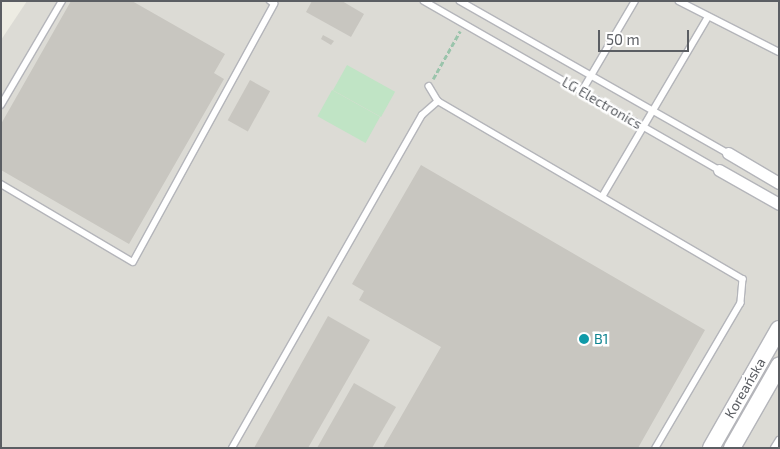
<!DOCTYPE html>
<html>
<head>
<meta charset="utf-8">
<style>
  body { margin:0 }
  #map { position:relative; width:780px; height:449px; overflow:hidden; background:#edece3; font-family:"Exo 2",sans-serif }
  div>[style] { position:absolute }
  .industrial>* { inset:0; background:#dcdbd5 }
  .green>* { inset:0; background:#c0e4c5; transform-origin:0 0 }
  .building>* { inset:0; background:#c8c6c0; transform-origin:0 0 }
  .path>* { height:2.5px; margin-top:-1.25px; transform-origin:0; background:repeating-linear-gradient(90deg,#9ac4ab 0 5px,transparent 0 7.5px) }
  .roads { filter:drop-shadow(1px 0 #b4b5ba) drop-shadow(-1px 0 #b4b5ba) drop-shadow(0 1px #b4b5ba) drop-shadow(0 -1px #b4b5ba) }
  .lane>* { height:5.5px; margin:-2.75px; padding:0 2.75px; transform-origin:2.75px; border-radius:2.75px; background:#fff }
  .street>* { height:11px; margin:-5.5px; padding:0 5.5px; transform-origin:5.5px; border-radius:5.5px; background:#fff }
  .secondary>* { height:16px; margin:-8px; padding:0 8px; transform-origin:8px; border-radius:8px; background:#fff }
  .dots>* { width:14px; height:14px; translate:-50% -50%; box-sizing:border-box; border:2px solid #fff; border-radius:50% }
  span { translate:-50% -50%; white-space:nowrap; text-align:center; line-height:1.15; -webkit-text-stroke:5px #fff; paint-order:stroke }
  .street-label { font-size:14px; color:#5b5e63 }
  .culture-label { font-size:14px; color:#0d838f }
  .left { translate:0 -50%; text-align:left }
  .frame { position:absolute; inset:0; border:2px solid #5b5e63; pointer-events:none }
  .scale { position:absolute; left:598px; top:30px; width:91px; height:22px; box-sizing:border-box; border:2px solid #5b5e63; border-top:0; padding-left:6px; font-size:15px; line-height:18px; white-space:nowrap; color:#5b5e63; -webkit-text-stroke:4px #fff; paint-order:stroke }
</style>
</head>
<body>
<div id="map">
  <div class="industrial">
    <i style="clip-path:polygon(27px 1px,779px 1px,779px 448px,1px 448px,1px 40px)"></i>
  </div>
  <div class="green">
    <i style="left:347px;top:65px;width:55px;height:29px;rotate:29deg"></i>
    <i style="left:332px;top:90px;width:55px;height:30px;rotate:29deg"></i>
  </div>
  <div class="building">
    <i style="clip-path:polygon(71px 1px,132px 1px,225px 54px,214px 73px,224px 79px,129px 244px,1px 170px,1px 124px)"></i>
    <i style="clip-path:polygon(312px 1px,342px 1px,364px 14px,351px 37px,306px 12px)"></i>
    <i style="clip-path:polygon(323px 35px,334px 41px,331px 45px,321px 39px)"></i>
    <i style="left:250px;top:80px;width:23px;height:46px;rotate:29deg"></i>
    <i style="clip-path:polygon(421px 165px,705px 330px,638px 448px,383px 448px,441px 347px,359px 300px,364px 291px,352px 284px)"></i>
    <i style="clip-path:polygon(328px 316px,370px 340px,308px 448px,254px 448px)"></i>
    <i style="clip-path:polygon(354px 383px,396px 407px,372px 448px,317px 448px)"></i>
  </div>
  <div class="path">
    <i style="left:433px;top:79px;width:55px;rotate:-60.6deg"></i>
  </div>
  <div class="roads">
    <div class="lane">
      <i style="left:424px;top:1px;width:340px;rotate:29.8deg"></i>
      <i style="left:460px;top:1px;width:308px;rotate:29.6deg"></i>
      <i style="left:679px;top:1px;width:112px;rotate:27deg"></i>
      <i style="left:429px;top:86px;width:17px;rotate:59deg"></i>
      <i style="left:582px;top:91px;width:104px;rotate:-59.5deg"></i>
      <i style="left:1px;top:105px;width:121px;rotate:-59.6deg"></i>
      <i style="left:1px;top:184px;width:153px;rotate:30.6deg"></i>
      <i style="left:133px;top:262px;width:294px;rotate:-61.3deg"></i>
      <i style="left:274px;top:4px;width:5px;rotate:-143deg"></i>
      <i style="left:602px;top:197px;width:209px;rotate:-59.5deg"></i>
      <i style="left:232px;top:448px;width:383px;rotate:-60.3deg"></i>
      <i style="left:422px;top:115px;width:21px;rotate:-41deg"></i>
      <i style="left:438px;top:101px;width:353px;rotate:30.3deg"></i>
      <i style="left:743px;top:279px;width:24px;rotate:95deg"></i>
      <i style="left:741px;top:303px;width:168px;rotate:120.4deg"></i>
      <i style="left:774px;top:448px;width:9px;rotate:-58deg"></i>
    </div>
    <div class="street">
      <i style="left:728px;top:153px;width:59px;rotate:30.5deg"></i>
      <i style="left:719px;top:170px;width:69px;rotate:29.5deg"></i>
    </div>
    <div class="secondary">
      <i style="left:711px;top:448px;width:137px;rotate:-60.3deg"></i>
      <i style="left:732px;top:448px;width:95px;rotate:-60.2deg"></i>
    </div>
  </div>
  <div class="dots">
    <i style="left:584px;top:339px;background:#0f9aa8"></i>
  </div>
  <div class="street-label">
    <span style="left:602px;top:103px;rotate:30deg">LG Electronics</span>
    <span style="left:745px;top:388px;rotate:-60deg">Koreańska</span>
  </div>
  <div class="culture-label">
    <span class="left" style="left:594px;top:339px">B1</span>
  </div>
  <div class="frame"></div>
  <div class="scale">50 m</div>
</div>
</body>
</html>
